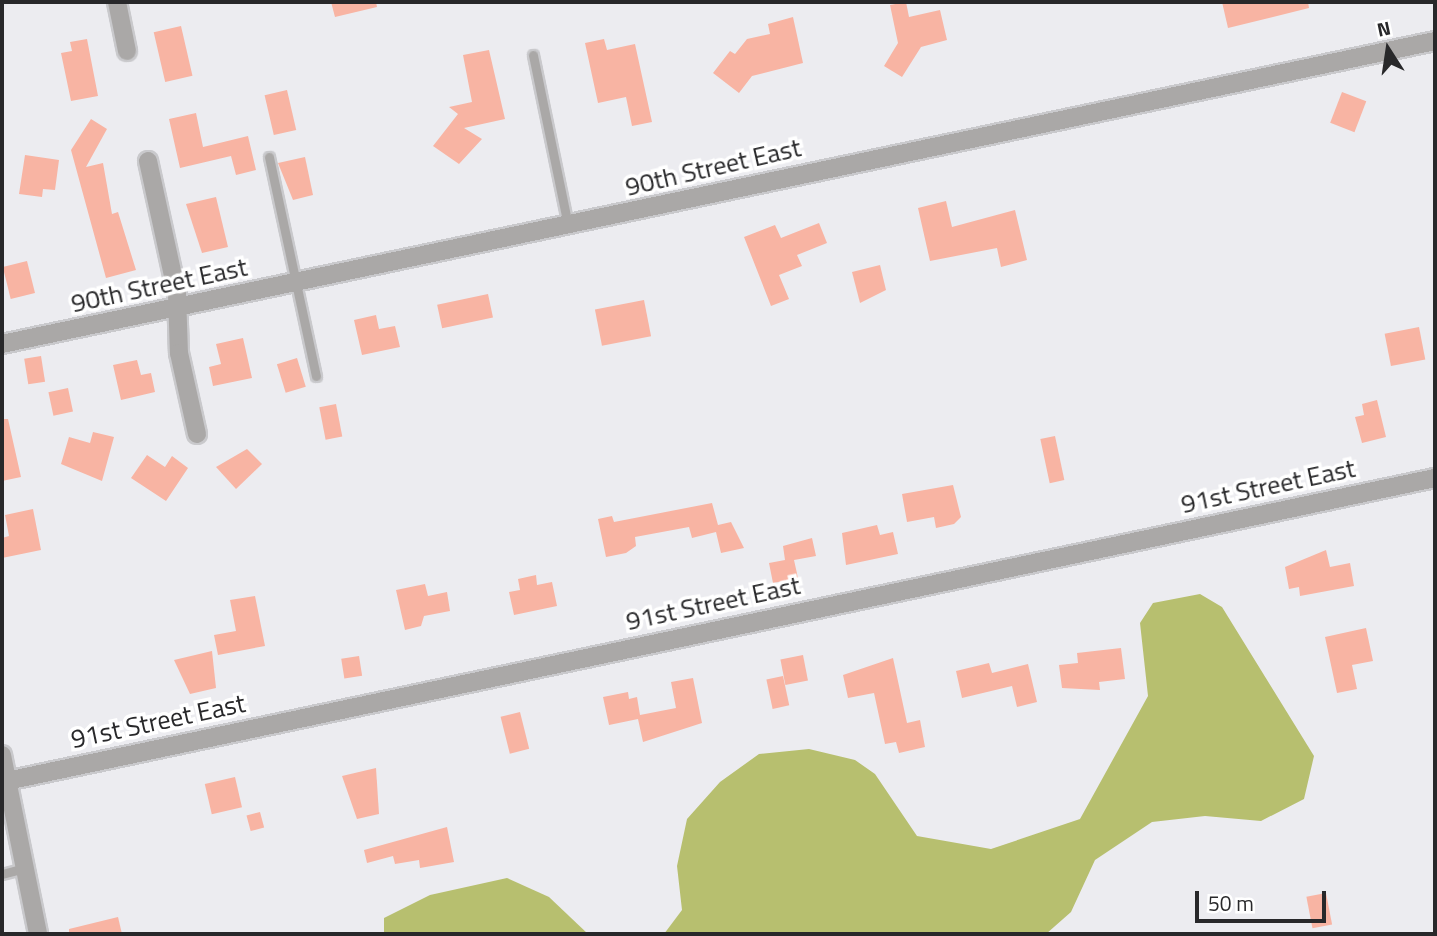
<!DOCTYPE html>
<html>
<head>
<meta charset="utf-8">
<style>
  body { margin:0 }
  #map { position:relative; width:1437px; height:936px; overflow:hidden; background:#ececf0; font-family:"Titillium Web",sans-serif }
  div>[style] { position:absolute }
  .forest>* { inset:0; background:#b7bf6f }
  .building>* { inset:0; background:#f8b4a3; transform-origin:0 0 }
  .roads { filter:drop-shadow(2px 0 #c9c9cc) drop-shadow(-2px 0 #c9c9cc) drop-shadow(0 2px #c9c9cc) drop-shadow(0 -2px #c9c9cc) }
  .lane>* { height:9px; margin:-4.5px; padding:0 4.5px; transform-origin:4.5px; border-radius:4.5px; background:#aaa8a7 }
  .street>* { height:18px; margin:-9px; padding:0 9px; transform-origin:9px; border-radius:9px; background:#aaa8a7 }
  span { translate:-50% -50%; white-space:nowrap; text-align:center; line-height:1.15; -webkit-text-stroke:7px #fff; paint-order:stroke }
  .street-label { font-size:26px; color:#28282a }
  .frame { position:absolute; inset:0; border:4px solid #28282a; pointer-events:none }
  .north { position:absolute; left:1353px; top:14px; width:70px; height:70px; -webkit-text-stroke:5px #fff; paint-order:stroke; rotate:348deg; font-size:19px; font-weight:700; line-height:28px; text-align:center; color:#28282a }
  .north::after { content:''; display:block; margin:auto; width:24px; height:32px; background:#28282a; clip-path:polygon(50% 0,100% 100%,50% 72%,0 100%) }
  .scale { position:absolute; left:1195px; top:891px; width:131px; height:32px; box-sizing:border-box; border:4px solid #28282a; border-top:0; padding-left:9px; font-size:21px; line-height:24px; white-space:nowrap; color:#28282a; -webkit-text-stroke:5px #fff; paint-order:stroke }
</style>
</head>
<body>
<div id="map">
  <div class="forest">
    <i style="clip-path:polygon(1200px 594px,1222px 607px,1314px 756px,1304px 799px,1261px 821px,1205px 816px,1152px 822px,1095px 860px,1071px 912px,1046px 934px,664px 934px,682px 910px,677px 866px,687px 819px,720px 782px,759px 754px,809px 749px,855px 760px,875px 774px,917px 836px,991px 849px,1080px 819px,1148px 696px,1140px 623px,1153px 603px)"></i>
    <i style="clip-path:polygon(507px 878px,549px 897px,588px 934px,384px 934px,384px 918px,430px 895px)"></i>
  </div>
  <div class="building">
    <i style="clip-path:polygon(331px 2px,376px 2px,377px 7px,335px 17px)"></i>
    <i style="clip-path:polygon(906px 2px,909px 17px,940px 10px,947px 40px,921px 47px,902px 77px,884px 66px,898px 43px,890px 5px)"></i>
    <i style="clip-path:polygon(1222px 2px,1308px 2px,1309px 8px,1228px 28px)"></i>
    <i style="clip-path:polygon(793px 17px,803px 63px,752px 76px,739px 93px,713px 73px,730px 51px,735px 54px,747px 39px,770px 34px,768px 24px)"></i>
    <i style="left:181px;top:26px;width:51px;height:28px;rotate:77deg"></i>
    <i style="clip-path:polygon(87px 39px,98px 96px,71px 101px,61px 53px,72px 51px,70px 42px)"></i>
    <i style="clip-path:polygon(604px 39px,607px 50px,635px 44px,652px 122px,632px 126px,626px 97px,598px 103px,585px 43px)"></i>
    <i style="clip-path:polygon(489px 50px,505px 119px,464px 128px,482px 139px,459px 164px,433px 146px,458px 114px,449px 107px,472px 102px,463px 55px)"></i>
    <i style="left:287px;top:90px;width:41px;height:23px;rotate:77deg"></i>
    <i style="left:1342px;top:92px;width:26px;height:33px;rotate:21deg"></i>
    <i style="clip-path:polygon(196px 113px,203px 147px,248px 136px,256px 170px,236px 175px,231px 156px,180px 168px,169px 119px)"></i>
    <i style="clip-path:polygon(91px 119px,107px 129px,86px 167px,103px 163px,112px 214px,118px 212px,136px 270px,106px 278px,71px 150px)"></i>
    <i style="clip-path:polygon(25px 155px,59px 160px,55px 190px,43px 189px,42px 197px,19px 194px)"></i>
    <i style="clip-path:polygon(305px 157px,313px 195px,293px 200px,278px 163px)"></i>
    <i style="clip-path:polygon(216px 197px,228px 247px,202px 253px,186px 204px)"></i>
    <i style="clip-path:polygon(946px 201px,952px 227px,1015px 210px,1027px 260px,1001px 267px,997px 248px,930px 261px,918px 208px)"></i>
    <i style="clip-path:polygon(819px 223px,827px 243px,797px 255px,802px 266px,779px 275px,789px 299px,771px 306px,744px 237px,775px 225px,781px 238px)"></i>
    <i style="left:27px;top:261px;width:33px;height:25px;rotate:76deg"></i>
    <i style="clip-path:polygon(880px 265px,886px 290px,860px 303px,852px 272px)"></i>
    <i style="left:488px;top:294px;width:24px;height:52px;rotate:78deg"></i>
    <i style="left:644px;top:300px;width:37px;height:50px;rotate:79deg"></i>
    <i style="clip-path:polygon(376px 315px,379px 329px,395px 326px,400px 347px,362px 355px,354px 320px)"></i>
    <i style="left:1419px;top:327px;width:33px;height:35px;rotate:79deg"></i>
    <i style="clip-path:polygon(243px 338px,252px 378px,213px 386px,209px 367px,221px 364px,216px 344px)"></i>
    <i style="left:41px;top:356px;width:26px;height:17px;rotate:81deg"></i>
    <i style="left:297px;top:358px;width:30px;height:21px;rotate:73deg"></i>
    <i style="clip-path:polygon(137px 360px,141px 375px,151px 373px,155px 392px,121px 400px,113px 365px)"></i>
    <i style="left:68px;top:388px;width:24px;height:20px;rotate:78deg"></i>
    <i style="clip-path:polygon(1377px 400px,1386px 437px,1362px 443px,1355px 417px,1364px 415px,1362px 404px)"></i>
    <i style="left:336px;top:404px;width:33px;height:17px;rotate:79deg"></i>
    <i style="clip-path:polygon(2px 419px,8px 419px,21px 477px,2px 481px)"></i>
    <i style="clip-path:polygon(93px 432px,114px 437px,102px 481px,61px 464px,69px 437px,90px 443px)"></i>
    <i style="left:1055px;top:436px;width:45px;height:15px;rotate:78deg"></i>
    <i style="clip-path:polygon(247px 449px,262px 464px,236px 489px,216px 467px)"></i>
    <i style="clip-path:polygon(147px 455px,165px 467px,172px 456px,188px 468px,166px 501px,131px 478px)"></i>
    <i style="clip-path:polygon(953px 485px,961px 517px,954px 524px,936px 528px,934px 517px,907px 522px,902px 494px)"></i>
    <i style="clip-path:polygon(712px 503px,718px 525px,731px 522px,744px 548px,721px 553px,716px 532px,692px 538px,689px 527px,635px 537px,636px 546px,626px 553px,606px 557px,598px 519px,612px 516px,614px 522px)"></i>
    <i style="clip-path:polygon(33px 509px,41px 550px,2px 558px,2px 538px,9px 536px,5px 515px)"></i>
    <i style="clip-path:polygon(877px 525px,880px 535px,893px 532px,898px 554px,846px 565px,842px 533px)"></i>
    <i style="clip-path:polygon(812px 538px,816px 556px,794px 560px,798px 578px,773px 583px,769px 563px,785px 560px,783px 546px)"></i>
    <i style="clip-path:polygon(1326px 550px,1330px 567px,1350px 563px,1354px 586px,1300px 596px,1299px 587px,1289px 589px,1285px 567px)"></i>
    <i style="clip-path:polygon(536px 575px,537px 585px,552px 582px,557px 606px,514px 615px,509px 592px,520px 590px,518px 579px)"></i>
    <i style="clip-path:polygon(425px 584px,428px 596px,447px 592px,450px 611px,424px 616px,421px 626px,405px 630px,396px 590px)"></i>
    <i style="clip-path:polygon(255px 596px,265px 646px,218px 655px,214px 635px,236px 631px,230px 600px)"></i>
    <i style="clip-path:polygon(1366px 628px,1373px 661px,1352px 665px,1357px 689px,1337px 693px,1325px 637px)"></i>
    <i style="clip-path:polygon(1121px 648px,1125px 679px,1099px 682px,1100px 690px,1062px 688px,1059px 665px,1078px 663px,1077px 653px)"></i>
    <i style="clip-path:polygon(212px 651px,216px 688px,190px 694px,174px 660px)"></i>
    <i style="left:803px;top:655px;width:26px;height:23px;rotate:79deg"></i>
    <i style="left:359px;top:656px;width:20px;height:18px;rotate:81deg"></i>
    <i style="clip-path:polygon(893px 658px,907px 723px,920px 720px,925px 747px,899px 753px,896px 742px,885px 744px,874px 693px,848px 698px,843px 675px)"></i>
    <i style="clip-path:polygon(989px 663px,992px 673px,1028px 664px,1037px 702px,1017px 707px,1012px 686px,962px 698px,956px 671px)"></i>
    <i style="left:783px;top:676px;width:30px;height:17px;rotate:78deg"></i>
    <i style="clip-path:polygon(693px 678px,702px 723px,643px 742px,638px 719px,609px 725px,603px 697px,628px 692px,629px 699px,637px 697px,640px 715px,676px 708px,671px 682px)"></i>
    <i style="left:520px;top:712px;width:38px;height:20px;rotate:76deg"></i>
    <i style="clip-path:polygon(376px 768px,379px 814px,357px 819px,342px 776px)"></i>
    <i style="left:235px;top:777px;width:31px;height:31px;rotate:77deg"></i>
    <i style="left:260px;top:812px;width:16px;height:14px;rotate:75deg"></i>
    <i style="clip-path:polygon(447px 827px,454px 862px,420px 868px,419px 860px,395px 864px,393px 856px,367px 863px,364px 850px)"></i>
    <i style="left:1326px;top:893px;width:32px;height:20px;rotate:79deg"></i>
    <i style="clip-path:polygon(118px 917px,122px 934px,69px 934px,69px 929px)"></i>
  </div>
  <div class="roads">
    <div class="lane">
      <i style="left:533px;top:55px;width:174px;rotate:78.4deg"></i>
      <i style="left:269px;top:157px;width:224px;rotate:77.9deg"></i>
      <i style="left:2px;top:874px;width:24px;rotate:-15deg"></i>
    </div>
    <div class="street">
      <i style="left:117px;top:2px;width:50px;rotate:78.5deg"></i>
      <i style="left:148px;top:161px;width:136px;rotate:77.7deg"></i>
      <i style="left:177px;top:294px;width:59px;rotate:88.1deg"></i>
      <i style="left:179px;top:353px;width:83px;rotate:77.5deg"></i>
      <i style="left:2px;top:344px;width:1465px;rotate:-11.94deg"></i>
      <i style="left:2px;top:755px;width:183px;rotate:78.6deg"></i>
      <i style="left:2px;top:782px;width:1465px;rotate:-11.98deg"></i>
    </div>
  </div>
  <div class="street-label">
    <span style="left:713px;top:167px;rotate:-13deg">90th Street East</span>
    <span style="left:159px;top:285px;rotate:-12deg">90th Street East</span>
    <span style="left:1268px;top:486px;rotate:-12deg">91st Street East</span>
    <span style="left:713px;top:603px;rotate:-12deg">91st Street East</span>
    <span style="left:158px;top:721px;rotate:-12deg">91st Street East</span>
  </div>
  <div class="frame"></div>
  <div class="north">N</div>
  <div class="scale">50 m</div>
</div>
</body>
</html>
